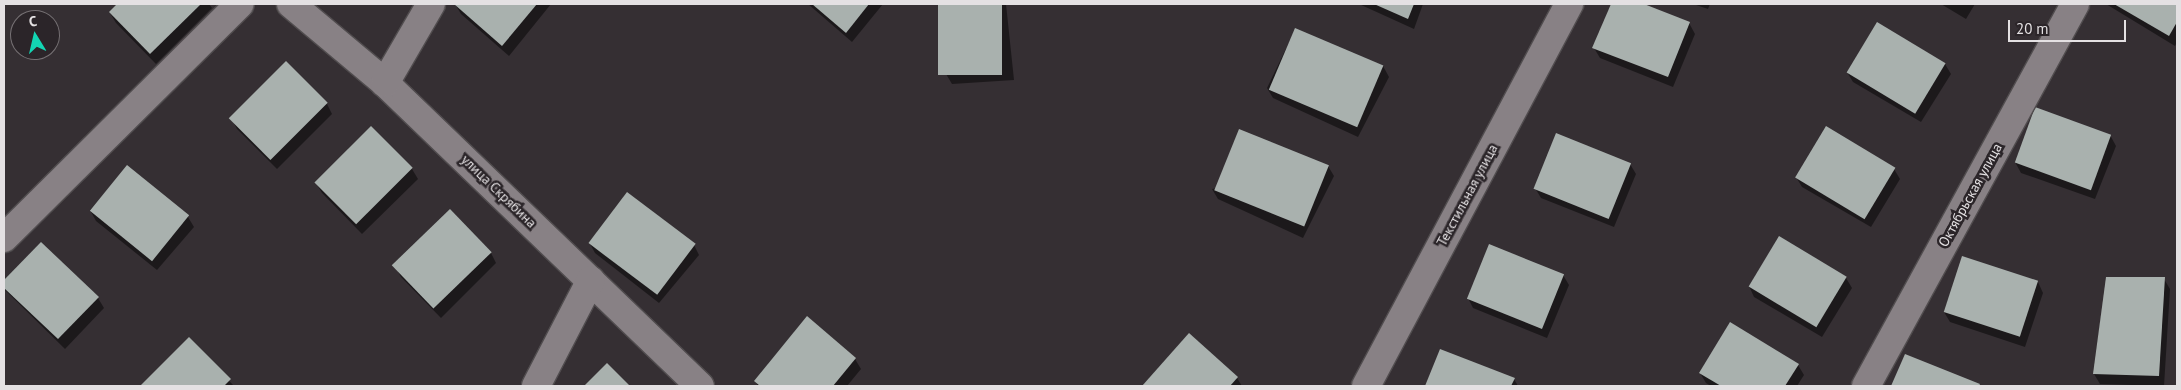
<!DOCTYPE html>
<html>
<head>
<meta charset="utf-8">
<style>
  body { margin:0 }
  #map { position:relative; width:2181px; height:390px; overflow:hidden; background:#352f33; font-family:"PT Sans",sans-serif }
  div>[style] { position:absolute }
  .shadow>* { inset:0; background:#0007 }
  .building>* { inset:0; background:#a9b1ae; transform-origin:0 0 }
  .roads { filter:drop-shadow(1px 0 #504c4e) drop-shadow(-1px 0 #504c4e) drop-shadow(0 1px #504c4e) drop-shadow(0 -1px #504c4e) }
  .minor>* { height:28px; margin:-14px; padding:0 14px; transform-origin:14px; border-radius:14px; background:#888185 }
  span { translate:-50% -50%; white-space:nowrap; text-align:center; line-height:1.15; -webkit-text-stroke:5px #2b2529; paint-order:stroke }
  .street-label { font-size:14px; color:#e4e1e3 }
  .frame { position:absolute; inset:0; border:5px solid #e4e1e3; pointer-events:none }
  .north { position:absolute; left:10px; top:10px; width:50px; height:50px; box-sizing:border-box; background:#2b2529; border:1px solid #757073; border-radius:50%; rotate:351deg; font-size:14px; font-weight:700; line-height:20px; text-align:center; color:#e4e1e3 }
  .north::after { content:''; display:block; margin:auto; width:18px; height:22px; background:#13d5b3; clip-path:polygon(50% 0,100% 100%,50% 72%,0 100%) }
  .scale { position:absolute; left:2008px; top:20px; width:118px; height:22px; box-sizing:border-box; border:2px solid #e4e1e3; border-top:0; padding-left:6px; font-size:15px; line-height:18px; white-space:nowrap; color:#e4e1e3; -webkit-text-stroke:4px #2b2529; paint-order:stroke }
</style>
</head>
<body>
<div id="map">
  <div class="shadow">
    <i style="clip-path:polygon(119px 4px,209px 4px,212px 8px,156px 64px,116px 23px,110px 13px)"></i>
    <i style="clip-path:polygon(455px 4px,551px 4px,509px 56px,461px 14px)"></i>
    <i style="clip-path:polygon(808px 4px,883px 4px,852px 42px)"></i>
    <i style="clip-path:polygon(939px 4px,1006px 4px,1014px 80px,952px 84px,946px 74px)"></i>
    <i style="clip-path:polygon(1359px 4px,1423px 4px,1414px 29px)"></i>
    <i style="clip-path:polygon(1612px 4px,1640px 4px,1689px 23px,1695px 34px,1673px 87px,1600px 58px,1594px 48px)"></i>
    <i style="clip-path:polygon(1693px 4px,1710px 4px,1708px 9px)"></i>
    <i style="clip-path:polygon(1941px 4px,1975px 4px,1966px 19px)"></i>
    <i style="clip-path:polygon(2106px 4px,2177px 4px,2177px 42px,2175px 46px)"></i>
    <i style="clip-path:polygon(1295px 30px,1383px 66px,1389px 77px,1358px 137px,1273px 98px,1267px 88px)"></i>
    <i style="clip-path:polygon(1945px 64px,1951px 74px,1921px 122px,1853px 82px,1847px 72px)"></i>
    <i style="clip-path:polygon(327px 104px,332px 114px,277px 169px,237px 129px,231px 118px)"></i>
    <i style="clip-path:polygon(2110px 135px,2116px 146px,2095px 199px,2021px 173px,2015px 162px)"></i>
    <i style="clip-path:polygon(1630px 164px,1636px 174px,1614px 227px,1541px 198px,1535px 188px)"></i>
    <i style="clip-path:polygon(1328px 166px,1334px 176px,1303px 238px,1218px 199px,1212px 189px)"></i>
    <i style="clip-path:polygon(127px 167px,188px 217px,194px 227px,157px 270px,96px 221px,90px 210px)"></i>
    <i style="clip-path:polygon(412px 169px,418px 179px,362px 234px,322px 193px,316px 183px)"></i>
    <i style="clip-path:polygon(1894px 169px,1900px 179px,1871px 227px,1802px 187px,1796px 177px)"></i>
    <i style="clip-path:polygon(1779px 238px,1846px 278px,1852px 288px,1822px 337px,1754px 297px,1749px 286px)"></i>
    <i style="clip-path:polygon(589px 242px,694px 245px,699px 255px,659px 303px,595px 253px)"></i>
    <i style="clip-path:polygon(41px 243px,98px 298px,104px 308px,65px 349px,4px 289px,4px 281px)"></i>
    <i style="clip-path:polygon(491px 253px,496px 263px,441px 318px,401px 277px,395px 266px)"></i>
    <i style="clip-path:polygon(1963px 257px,2038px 282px,2043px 293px,2025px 347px,1950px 322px,1944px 312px)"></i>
    <i style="clip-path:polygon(1563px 275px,1569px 285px,1547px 338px,1473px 308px,1468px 298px)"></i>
    <i style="clip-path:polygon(2164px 279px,2170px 289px,2164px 386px,2100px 384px,2094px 374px)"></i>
    <i style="clip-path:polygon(1189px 335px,1237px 378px,1242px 386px,1144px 386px)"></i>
    <i style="clip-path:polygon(189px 339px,234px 386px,142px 386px)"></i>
    <i style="clip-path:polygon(1441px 351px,1514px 379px,1518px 386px,1426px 386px)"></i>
    <i style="clip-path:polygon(1906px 355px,1979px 385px,1979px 386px,1893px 386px)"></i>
    <i style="clip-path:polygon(855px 359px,861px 369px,847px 386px,758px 386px,755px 381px)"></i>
    <i style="clip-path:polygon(1798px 365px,1804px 375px,1797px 386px,1711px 386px,1706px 383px,1700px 373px)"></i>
  </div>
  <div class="building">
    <i style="clip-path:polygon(117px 4px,201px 4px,150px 54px,109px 12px)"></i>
    <i style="clip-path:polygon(454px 4px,537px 4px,502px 46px)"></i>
    <i style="clip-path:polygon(812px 4px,869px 4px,846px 33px)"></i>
    <i style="left:938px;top:4px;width:64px;height:71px"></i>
    <i style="clip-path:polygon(1374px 4px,1414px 4px,1408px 19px)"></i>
    <i style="clip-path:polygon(1611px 4px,1644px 4px,1690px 22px,1668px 77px,1592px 48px)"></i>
    <i style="clip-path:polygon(2114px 4px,2177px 4px,2177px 22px,2169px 36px)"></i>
    <i style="left:1877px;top:22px;width:80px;height:59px;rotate:31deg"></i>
    <i style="left:1295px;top:28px;width:96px;height:67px;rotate:23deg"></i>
    <i style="left:286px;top:61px;width:59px;height:81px;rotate:45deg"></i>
    <i style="left:2035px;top:107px;width:81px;height:59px;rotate:20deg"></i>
    <i style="left:371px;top:126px;width:59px;height:80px;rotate:45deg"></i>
    <i style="left:1826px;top:126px;width:81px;height:60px;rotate:31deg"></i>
    <i style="left:1239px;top:129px;width:97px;height:66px;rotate:22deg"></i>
    <i style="left:1556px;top:133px;width:81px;height:60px;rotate:22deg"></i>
    <i style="left:127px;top:165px;width:80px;height:59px;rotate:39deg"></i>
    <i style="left:627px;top:192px;width:86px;height:64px;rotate:37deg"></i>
    <i style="left:450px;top:209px;width:60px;height:81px;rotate:46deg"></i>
    <i style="left:1779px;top:236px;width:79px;height:59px;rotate:31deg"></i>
    <i style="clip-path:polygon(41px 242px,99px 297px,58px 339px,4px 288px,4px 280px)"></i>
    <i style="left:1489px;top:244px;width:81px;height:59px;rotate:22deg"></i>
    <i style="left:1962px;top:256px;width:80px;height:59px;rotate:18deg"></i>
    <i style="clip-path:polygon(2106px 277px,2165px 277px,2159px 376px,2093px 374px)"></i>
    <i style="clip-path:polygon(807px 316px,856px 358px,833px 386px,760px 386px,754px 381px)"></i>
    <i style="clip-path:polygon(1730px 322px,1799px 364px,1785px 386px,1721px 386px,1699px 373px)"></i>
    <i style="clip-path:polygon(1189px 333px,1238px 377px,1230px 386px,1142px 386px)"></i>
    <i style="clip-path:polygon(189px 337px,231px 379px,224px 386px,140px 386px)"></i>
    <i style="clip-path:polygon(1440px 349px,1515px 378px,1511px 386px,1425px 386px)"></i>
    <i style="clip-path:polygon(1905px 354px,1980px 384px,1979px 386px,1891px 386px)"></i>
    <i style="clip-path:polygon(607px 363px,630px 386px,584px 386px)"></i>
  </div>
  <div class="roads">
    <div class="minor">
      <i style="left:291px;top:4px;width:123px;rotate:40deg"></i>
      <i style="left:385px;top:83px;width:437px;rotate:43.9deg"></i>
      <i style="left:385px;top:83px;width:91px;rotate:-59.8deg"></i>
      <i style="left:4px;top:238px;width:332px;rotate:-44.8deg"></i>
      <i style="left:536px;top:386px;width:119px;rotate:-62.6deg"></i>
      <i style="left:1366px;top:386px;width:433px;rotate:-62deg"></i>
      <i style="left:1866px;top:386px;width:435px;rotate:-61.3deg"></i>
    </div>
  </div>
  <div class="street-label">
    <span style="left:499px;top:191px;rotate:44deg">улица Скрябина</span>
    <span style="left:1467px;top:195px;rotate:-62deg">Текстильная улица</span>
    <span style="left:1970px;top:195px;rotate:-61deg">Октябрьская улица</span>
  </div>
  <div class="frame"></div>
  <div class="north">С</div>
  <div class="scale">20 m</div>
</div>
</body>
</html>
